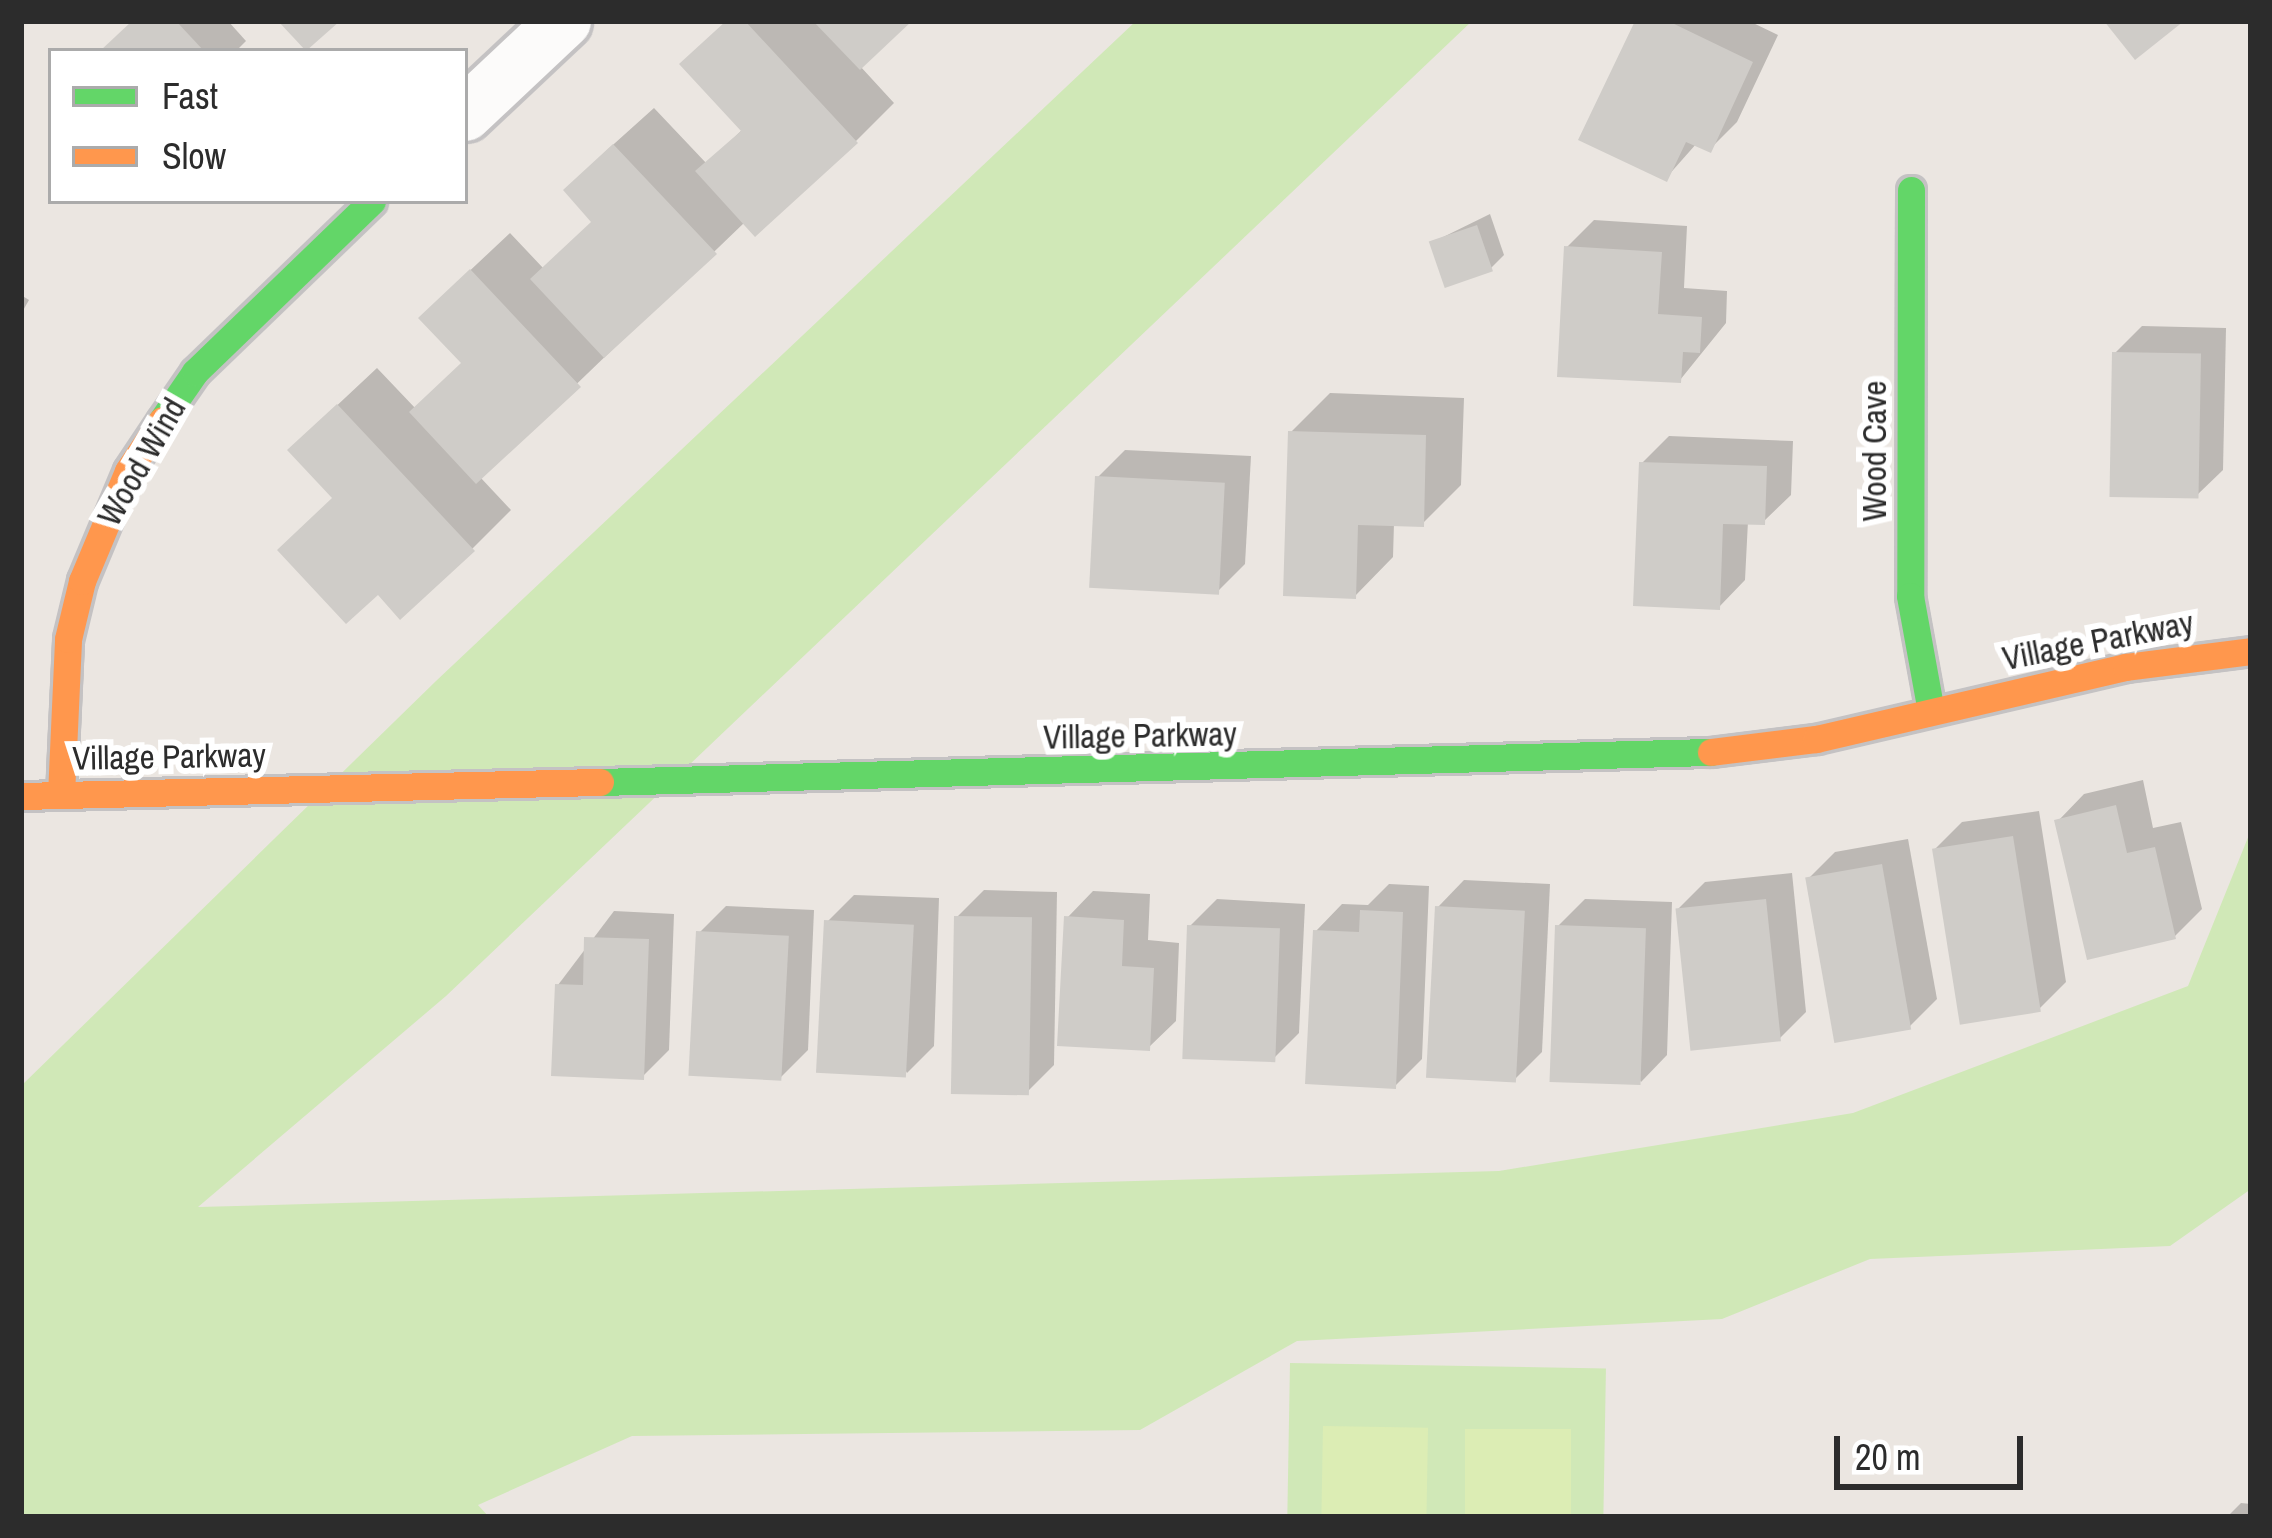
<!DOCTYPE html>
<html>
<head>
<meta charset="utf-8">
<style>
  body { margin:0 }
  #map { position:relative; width:2272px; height:1538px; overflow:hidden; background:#ebe6e1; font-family:"Archivo Narrow",sans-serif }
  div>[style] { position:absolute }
  .green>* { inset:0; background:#d0e8b7; transform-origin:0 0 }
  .pitch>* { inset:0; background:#dcedb4; transform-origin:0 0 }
  .shadow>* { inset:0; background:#0003 }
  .building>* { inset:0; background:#cfccc8; transform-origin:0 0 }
  .roads { filter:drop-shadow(3px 0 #c4c2c3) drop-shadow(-3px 0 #c4c2c3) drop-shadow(0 3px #c4c2c3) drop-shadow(0 -3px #c4c2c3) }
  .street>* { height:54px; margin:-27px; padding:0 27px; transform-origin:27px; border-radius:27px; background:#fcfbfa }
  .fast>* { height:27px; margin:-13.5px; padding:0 13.5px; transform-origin:13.5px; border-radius:13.5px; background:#63d668 }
  .slow>* { height:27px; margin:-13.5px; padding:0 13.5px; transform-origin:13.5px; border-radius:13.5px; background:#ff974d }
  span { translate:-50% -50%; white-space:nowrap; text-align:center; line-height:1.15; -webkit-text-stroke:12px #fff; paint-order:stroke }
  .street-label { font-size:33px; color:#2c2c2c }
  .frame { position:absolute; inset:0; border:24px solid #2c2c2c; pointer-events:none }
  .legend { position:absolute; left:48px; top:48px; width:420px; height:156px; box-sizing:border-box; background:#fff; border:3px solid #ababab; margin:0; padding:15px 21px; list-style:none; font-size:36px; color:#2c2c2c }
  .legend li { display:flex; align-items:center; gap:24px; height:60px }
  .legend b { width:60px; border:3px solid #ababab }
  .scale { position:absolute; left:1834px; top:1436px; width:189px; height:54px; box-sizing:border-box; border:6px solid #2c2c2c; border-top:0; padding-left:15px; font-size:36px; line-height:42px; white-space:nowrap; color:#2c2c2c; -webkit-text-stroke:9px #fff; paint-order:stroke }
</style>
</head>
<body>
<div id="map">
  <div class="green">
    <i style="clip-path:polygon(1136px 21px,1472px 21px,446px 996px,198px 1207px,1499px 1171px,1853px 1113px,2188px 986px,2251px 830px,2251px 1189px,2170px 1246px,1870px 1259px,1722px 1319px,1297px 1341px,1140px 1430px,632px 1436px,478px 1505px,489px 1517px,21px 1517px,21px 1086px,436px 681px)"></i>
    <i style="left:1290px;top:1363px;width:316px;height:154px;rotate:1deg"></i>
  </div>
  <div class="pitch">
    <i style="left:1323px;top:1426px;width:105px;height:91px;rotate:1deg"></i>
    <i style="left:1465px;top:1429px;width:106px;height:88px"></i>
  </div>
  <div class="shadow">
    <i style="clip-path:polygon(135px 21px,228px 21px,246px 41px,236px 51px,103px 51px)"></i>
    <i style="clip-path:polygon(727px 21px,908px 21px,860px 66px,894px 103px,856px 141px,745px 222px,480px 477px,511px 510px,472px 549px,335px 497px,330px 412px,377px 368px,416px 409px,464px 361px,461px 279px,510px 233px,544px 269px,594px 220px,605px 152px,654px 108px,707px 164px,743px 129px)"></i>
    <i style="clip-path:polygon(1639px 21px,1749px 21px,1778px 35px,1737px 122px,1710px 149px,1697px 143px,1666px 178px)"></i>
    <i style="clip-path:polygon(1490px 214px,1504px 255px,1491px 268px,1433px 242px)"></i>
    <i style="clip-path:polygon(1594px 220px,1687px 226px,1684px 288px,1727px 291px,1726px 323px,1680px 380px,1567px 247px)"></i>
    <i style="clip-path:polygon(21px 295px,29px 300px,21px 314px)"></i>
    <i style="clip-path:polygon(2142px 326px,2226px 328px,2223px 470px,2196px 496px,2115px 353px)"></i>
    <i style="clip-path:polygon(1330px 393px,1464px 398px,1461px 485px,1422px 524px,1394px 523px,1393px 557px,1355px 596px,1291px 432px)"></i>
    <i style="clip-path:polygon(1669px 436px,1793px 441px,1791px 495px,1764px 521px,1748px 521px,1745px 580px,1719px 607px,1642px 463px)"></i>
    <i style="clip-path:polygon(1125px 450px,1251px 456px,1245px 564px,1218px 591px,1098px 477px)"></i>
    <i style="clip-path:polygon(2143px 780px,2153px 828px,2181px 822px,2202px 909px,2175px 936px,2058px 821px,2084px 794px)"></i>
    <i style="clip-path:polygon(2039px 811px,2066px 982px,2039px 1009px,1935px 849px,1962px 822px)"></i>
    <i style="clip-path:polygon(1908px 839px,1937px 999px,1910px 1026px,1808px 879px,1835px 852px)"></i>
    <i style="clip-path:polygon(1792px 873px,1806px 1012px,1779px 1039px,1678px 909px,1705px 882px)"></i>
    <i style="clip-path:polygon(1464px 880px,1550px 884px,1542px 1052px,1515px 1079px,1438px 907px)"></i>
    <i style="clip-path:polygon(1389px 884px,1429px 886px,1422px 1059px,1395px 1086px,1316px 931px,1342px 904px,1368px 905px)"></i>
    <i style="clip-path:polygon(984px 890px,1057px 892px,1054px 1065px,1027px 1092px,957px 917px)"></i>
    <i style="clip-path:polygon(1093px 891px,1150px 894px,1148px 940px,1179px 943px,1176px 1021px,1149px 1047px,1067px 918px)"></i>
    <i style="clip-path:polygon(854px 895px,939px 898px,934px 1046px,907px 1073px,827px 922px)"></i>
    <i style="clip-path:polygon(1217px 899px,1305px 904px,1299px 1033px,1272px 1060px,1190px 926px)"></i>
    <i style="clip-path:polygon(1585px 899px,1672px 902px,1667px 1055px,1641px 1082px,1558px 926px)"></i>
    <i style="clip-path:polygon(726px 906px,814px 910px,808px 1050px,781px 1077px,699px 933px)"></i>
    <i style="clip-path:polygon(614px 911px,674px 914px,669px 1050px,642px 1077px,558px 985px)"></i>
    <i style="clip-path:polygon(2241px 1503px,2251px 1504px,2251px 1517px,2227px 1517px)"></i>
  </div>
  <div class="building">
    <i style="clip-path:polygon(132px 21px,176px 21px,204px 51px,100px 51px)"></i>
    <i style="clip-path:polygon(278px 21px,340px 21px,306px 51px)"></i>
    <i style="clip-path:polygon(726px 21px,745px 21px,858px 143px,755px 237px,695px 171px,741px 131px,679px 64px)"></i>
    <i style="clip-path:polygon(813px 21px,912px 21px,860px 70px)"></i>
    <i style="clip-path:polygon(1635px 21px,1668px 21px,1753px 62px,1711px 153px,1686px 142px,1667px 182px,1578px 140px)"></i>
    <i style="clip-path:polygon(2104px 21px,2184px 21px,2135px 60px)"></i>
    <i style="clip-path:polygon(613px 144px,717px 254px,604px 358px,530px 279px,591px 222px,563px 190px)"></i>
    <i style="left:1477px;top:225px;width:49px;height:51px;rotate:71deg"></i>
    <i style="clip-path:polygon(1564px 246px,1662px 252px,1658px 314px,1702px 317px,1700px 353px,1683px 352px,1681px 383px,1557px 377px)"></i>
    <i style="clip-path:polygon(470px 269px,581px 387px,476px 484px,409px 412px,461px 363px,418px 318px)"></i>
    <i style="left:2112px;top:352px;width:89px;height:145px;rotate:1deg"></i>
    <i style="clip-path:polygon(337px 404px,475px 551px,400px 620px,378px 595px,346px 624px,277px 550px,332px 498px,287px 450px)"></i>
    <i style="clip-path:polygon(1288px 431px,1426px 435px,1424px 527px,1358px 525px,1356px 599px,1283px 596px)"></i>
    <i style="clip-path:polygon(1639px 462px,1767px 466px,1765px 525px,1723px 524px,1720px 610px,1633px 606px)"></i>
    <i style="left:1095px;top:476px;width:130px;height:112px;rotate:3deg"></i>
    <i style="clip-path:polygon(2116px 805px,2127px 853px,2155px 847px,2176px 939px,2087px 960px,2054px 820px)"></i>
    <i style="left:2013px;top:836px;width:178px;height:82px;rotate:81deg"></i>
    <i style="left:1882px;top:864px;width:168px;height:78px;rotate:80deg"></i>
    <i style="left:1766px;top:899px;width:143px;height:91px;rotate:84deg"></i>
    <i style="left:1435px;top:906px;width:90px;height:172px;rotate:3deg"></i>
    <i style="clip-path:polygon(1360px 910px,1403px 912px,1396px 1089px,1305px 1084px,1313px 930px,1359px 932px)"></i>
    <i style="left:954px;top:916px;width:78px;height:178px;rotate:1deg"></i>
    <i style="clip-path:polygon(1064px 916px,1124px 920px,1122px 966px,1154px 968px,1150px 1051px,1057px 1046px)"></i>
    <i style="left:824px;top:920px;width:90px;height:153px;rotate:3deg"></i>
    <i style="left:1187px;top:925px;width:93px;height:134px;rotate:2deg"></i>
    <i style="left:1555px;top:925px;width:91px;height:157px;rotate:2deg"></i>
    <i style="left:696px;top:931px;width:93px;height:145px;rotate:3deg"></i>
    <i style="clip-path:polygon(584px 937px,649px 939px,644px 1080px,551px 1076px,555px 984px,583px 985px)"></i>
  </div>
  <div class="roads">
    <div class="street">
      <i style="left:465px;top:114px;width:136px;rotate:-43.2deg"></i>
    </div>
    <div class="fast">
      <i style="left:1911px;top:190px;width:406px;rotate:90.1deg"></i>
      <i style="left:1910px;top:596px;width:117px;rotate:79.7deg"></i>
      <i style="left:162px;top:420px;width:58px;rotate:-55.5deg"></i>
      <i style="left:195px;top:372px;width:246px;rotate:-44deg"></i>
      <i style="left:600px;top:782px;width:1111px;rotate:-1.55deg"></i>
    </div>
    <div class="slow">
      <i style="left:1711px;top:752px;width:106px;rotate:-7.1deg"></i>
      <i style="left:1816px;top:739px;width:318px;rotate:-13.1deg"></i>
      <i style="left:2126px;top:667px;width:126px;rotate:-7.3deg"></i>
      <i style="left:61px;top:795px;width:156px;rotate:-87.4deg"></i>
      <i style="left:68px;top:639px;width:60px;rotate:-76.4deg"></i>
      <i style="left:82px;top:581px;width:119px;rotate:-67.3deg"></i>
      <i style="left:128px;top:471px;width:61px;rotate:-56.3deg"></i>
      <i style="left:21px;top:796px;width:579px;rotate:-1.39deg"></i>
    </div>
  </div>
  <div class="street-label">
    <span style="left:1875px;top:451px;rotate:-90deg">Wood Cave</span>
    <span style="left:142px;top:462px;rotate:-60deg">Wood Wind</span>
    <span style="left:2098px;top:641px;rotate:-11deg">Village Parkway</span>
    <span style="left:1140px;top:736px;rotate:-1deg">Village Parkway</span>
    <span style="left:169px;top:757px;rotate:-1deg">Village Parkway</span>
  </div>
  <div class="frame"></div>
  <ul class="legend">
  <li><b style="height:15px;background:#63d668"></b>Fast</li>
  <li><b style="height:15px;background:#ff974d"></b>Slow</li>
  </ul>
  <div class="scale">20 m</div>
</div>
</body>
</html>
